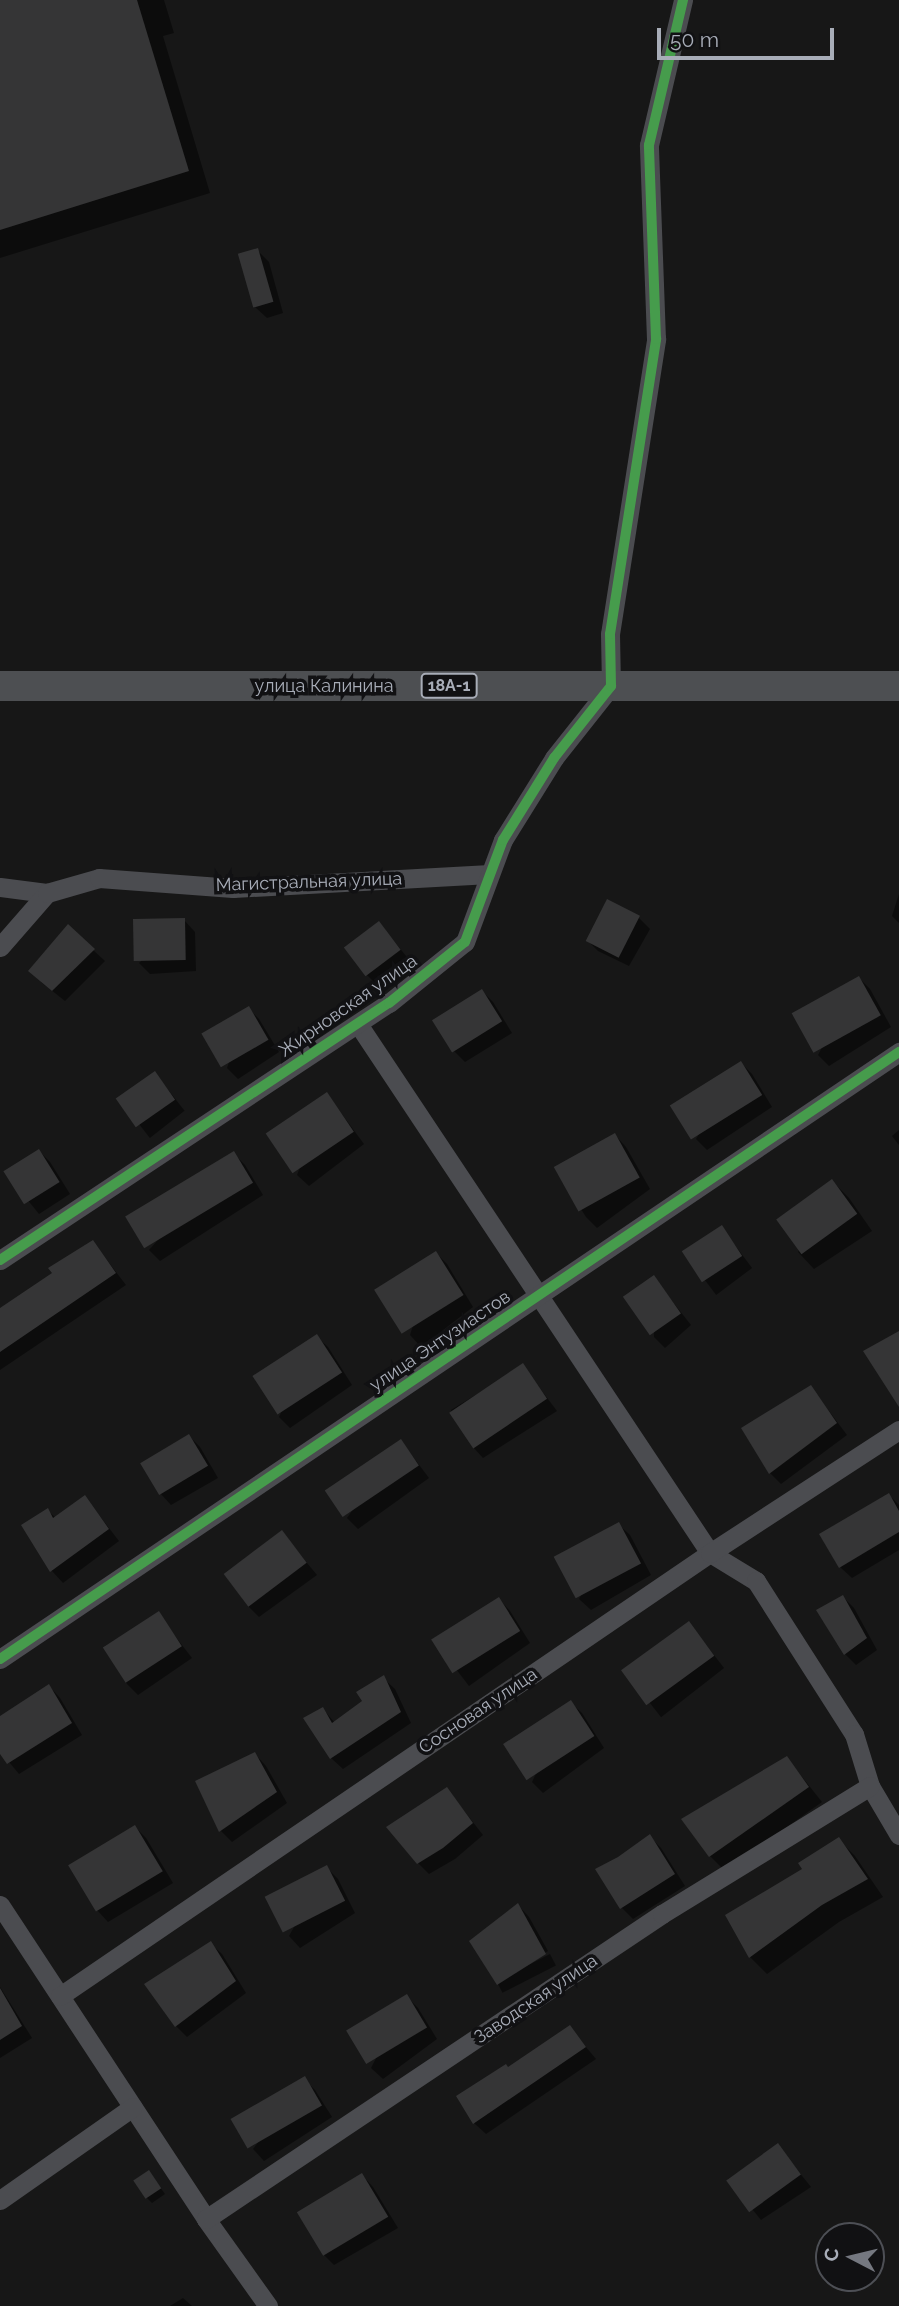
<!DOCTYPE html>
<html>
<head>
<meta charset="utf-8">
<style>
  body { margin:0 }
  #map { position:relative; width:899px; height:2306px; overflow:hidden; background:#171717; font-family:Raleway,sans-serif }
  div>[style] { position:absolute }
  .shadow>* { inset:0; background:#0007; transform-origin:0 0 }
  .building>* { inset:0; background:#353536; transform-origin:0 0 }
  .minor>* { height:19px; margin:-9.5px; padding:0 9.5px; transform-origin:9.5px; border-radius:9.5px; background:#4b4c50 }
  .primary>* { height:30px; margin:-15px; padding:0 15px; transform-origin:15px; border-radius:15px; background:#4d4f52 }
  .cycleway>* { height:10px; margin:-5px; padding:0 5px; transform-origin:5px; border-radius:5px; background:#469c4c }
  span { translate:-50% -50%; white-space:nowrap; text-align:center; line-height:1.15; -webkit-text-stroke:7px #111113; paint-order:stroke }
  .shield-label span { padding:2px 5px; background:#111113; border:2px solid; border-radius:5px; -webkit-text-stroke-width:0 }
  .shield-label { font-size:16px; color:#a8adb8; font-weight:700 }
  .street-label { font-size:18px; color:#a8adb8 }
  .north { position:absolute; left:815px; top:2222px; width:70px; height:70px; box-sizing:border-box; background:#111113; border:2px solid #4d4f55; border-radius:50%; rotate:277deg; font-size:19px; font-weight:700; line-height:28px; text-align:center; color:#a8adb8 }
  .north::after { content:''; display:block; margin:auto; width:24px; height:32px; background:#757880; clip-path:polygon(50% 0,100% 100%,50% 72%,0 100%) }
  .scale { position:absolute; left:657px; top:28px; width:177px; height:32px; box-sizing:border-box; border:4px solid #a8adb8; border-top:0; padding-left:9px; font-size:21px; line-height:24px; white-space:nowrap; color:#a8adb8; -webkit-text-stroke:5px #111113; paint-order:stroke }
</style>
</head>
<body>
<div id="map">
  <div class="shadow">
    <i style="clip-path:polygon(0 0,164px 0,174px 33px,163px 36px,210px 193px,0 258px)"></i>
    <i style="clip-path:polygon(257px 250px,269px 262px,283px 313px,267px 318px,255px 307px)"></i>
    <i style="clip-path:polygon(899px 894px,899px 923px,892px 916px)"></i>
    <i style="clip-path:polygon(639px 918px,650px 929px,629px 966px,598px 951px,587px 940px)"></i>
    <i style="clip-path:polygon(184px 920px,195px 932px,196px 971px,150px 974px,139px 963px)"></i>
    <i style="clip-path:polygon(379px 923px,411px 962px,378px 986px,367px 975px)"></i>
    <i style="clip-path:polygon(68px 927px,105px 961px,65px 1001px,41px 982px)"></i>
    <i style="clip-path:polygon(859px 978px,870px 989px,891px 1027px,829px 1066px,818px 1055px)"></i>
    <i style="clip-path:polygon(482px 991px,493px 1002px,512px 1033px,465px 1062px,454px 1051px,434px 1020px)"></i>
    <i style="clip-path:polygon(248px 1008px,259px 1019px,279px 1052px,238px 1079px,227px 1068px)"></i>
    <i style="clip-path:polygon(741px 1063px,752px 1074px,772px 1107px,707px 1150px,696px 1139px)"></i>
    <i style="left:155px;top:1073px;width:48px;height:44px;rotate:52deg"></i>
    <i style="clip-path:polygon(327px 1094px,364px 1144px,309px 1186px,297px 1175px)"></i>
    <i style="clip-path:polygon(899px 1130px,899px 1145px,892px 1136px)"></i>
    <i style="clip-path:polygon(615px 1135px,626px 1147px,650px 1189px,597px 1228px,586px 1217px,559px 1174px)"></i>
    <i style="clip-path:polygon(39px 1151px,50px 1162px,70px 1194px,39px 1214px,6px 1173px)"></i>
    <i style="clip-path:polygon(234px 1154px,245px 1165px,263px 1195px,160px 1261px,149px 1250px)"></i>
    <i style="clip-path:polygon(832px 1181px,849px 1198px,872px 1231px,814px 1269px,798px 1252px)"></i>
    <i style="left:722px;top:1228px;width:50px;height:45px;rotate:53deg"></i>
    <i style="clip-path:polygon(93px 1242px,126px 1285px,0 1370px,0 1311px,54px 1274px)"></i>
    <i style="clip-path:polygon(436px 1253px,447px 1264px,473px 1307px,421px 1347px,410px 1335px)"></i>
    <i style="clip-path:polygon(653px 1277px,691px 1325px,665px 1348px,654px 1337px)"></i>
    <i style="clip-path:polygon(316px 1336px,328px 1347px,352px 1385px,290px 1428px,279px 1417px)"></i>
    <i style="clip-path:polygon(523px 1366px,557px 1411px,483px 1458px,472px 1446px,451px 1410px)"></i>
    <i style="clip-path:polygon(811px 1387px,847px 1435px,781px 1484px,770px 1473px,743px 1429px)"></i>
    <i style="clip-path:polygon(189px 1436px,200px 1447px,218px 1478px,171px 1505px,160px 1493px,143px 1464px)"></i>
    <i style="clip-path:polygon(401px 1441px,429px 1478px,358px 1529px,347px 1518px)"></i>
    <i style="clip-path:polygon(889px 1495px,899px 1505px,899px 1550px,852px 1578px,840px 1567px)"></i>
    <i style="clip-path:polygon(85px 1497px,119px 1541px,63px 1583px,52px 1571px,24px 1526px,47px 1510px,56px 1518px)"></i>
    <i style="clip-path:polygon(618px 1524px,630px 1535px,651px 1575px,591px 1610px,579px 1599px)"></i>
    <i style="clip-path:polygon(282px 1533px,317px 1575px,259px 1617px,248px 1606px)"></i>
    <i style="clip-path:polygon(843px 1597px,854px 1608px,877px 1650px,856px 1665px,845px 1654px)"></i>
    <i style="clip-path:polygon(499px 1599px,510px 1611px,530px 1643px,469px 1686px,433px 1639px)"></i>
    <i style="clip-path:polygon(158px 1614px,192px 1658px,138px 1695px,127px 1684px,105px 1646px)"></i>
    <i style="left:689px;top:1623px;width:57px;height:80px;rotate:52deg"></i>
    <i style="clip-path:polygon(383px 1678px,395px 1689px,411px 1723px,343px 1769px,331px 1758px,323px 1709px,335px 1723px,364px 1702px)"></i>
    <i style="clip-path:polygon(49px 1686px,60px 1698px,82px 1735px,19px 1774px,0 1751px,0 1718px)"></i>
    <i style="clip-path:polygon(570px 1702px,582px 1713px,604px 1748px,543px 1793px,532px 1782px)"></i>
    <i style="clip-path:polygon(255px 1754px,266px 1766px,287px 1803px,232px 1842px,221px 1831px)"></i>
    <i style="clip-path:polygon(787px 1758px,822px 1802px,725px 1871px,710px 1856px)"></i>
    <i style="clip-path:polygon(447px 1789px,483px 1835px,455px 1859px,429px 1874px,418px 1863px)"></i>
    <i style="clip-path:polygon(135px 1827px,146px 1838px,173px 1883px,108px 1922px,97px 1910px,73px 1869px)"></i>
    <i style="clip-path:polygon(650px 1837px,661px 1848px,685px 1886px,633px 1919px,621px 1907px,619px 1859px)"></i>
    <i style="clip-path:polygon(838px 1839px,855px 1856px,883px 1897px,839px 1922px,767px 1974px,750px 1957px,804px 1870px)"></i>
    <i style="clip-path:polygon(327px 1868px,338px 1879px,355px 1913px,300px 1948px,289px 1936px)"></i>
    <i style="clip-path:polygon(518px 1905px,529px 1917px,548px 1951px,498px 1982px)"></i>
    <i style="clip-path:polygon(210px 1943px,222px 1954px,246px 1993px,187px 2037px,176px 2026px)"></i>
    <i style="left:550px;top:1954px;width:13px;height:60px;rotate:63deg"></i>
    <i style="clip-path:polygon(0 1987px,32px 2038px,0 2058px)"></i>
    <i style="clip-path:polygon(407px 1997px,418px 2008px,437px 2039px,383px 2079px,371px 2068px)"></i>
    <i style="clip-path:polygon(569px 2027px,596px 2059px,486px 2134px,474px 2123px)"></i>
    <i style="clip-path:polygon(304px 2079px,315px 2090px,332px 2117px,264px 2161px,253px 2149px)"></i>
    <i style="clip-path:polygon(778px 2146px,811px 2187px,761px 2220px,728px 2179px)"></i>
    <i style="clip-path:polygon(149px 2172px,165px 2194px,152px 2203px,147px 2198px)"></i>
    <i style="clip-path:polygon(362px 2175px,373px 2187px,398px 2228px,334px 2265px,323px 2254px)"></i>
    <i style="clip-path:polygon(183px 2298px,192px 2306px,170px 2306px)"></i>
  </div>
  <div class="building">
    <i style="clip-path:polygon(0 0,137px 0,189px 171px,0 230px)"></i>
    <i style="left:258px;top:248px;width:56px;height:21px;rotate:74deg"></i>
    <i style="left:607px;top:899px;width:37px;height:47px;rotate:27deg"></i>
    <i style="left:185px;top:918px;width:42px;height:52px;rotate:89deg"></i>
    <i style="left:379px;top:921px;width:36px;height:44px;rotate:53deg"></i>
    <i style="clip-path:polygon(68px 924px,95px 949px,52px 991px,28px 971px)"></i>
    <i style="left:859px;top:976px;width:45px;height:77px;rotate:61deg"></i>
    <i style="left:482px;top:989px;width:38px;height:59px;rotate:58deg"></i>
    <i style="left:249px;top:1006px;width:39px;height:55px;rotate:60deg"></i>
    <i style="left:741px;top:1061px;width:40px;height:84px;rotate:58deg"></i>
    <i style="left:155px;top:1071px;width:35px;height:48px;rotate:55deg"></i>
    <i style="left:327px;top:1092px;width:48px;height:74px;rotate:56deg"></i>
    <i style="left:615px;top:1133px;width:51px;height:70px;rotate:61deg"></i>
    <i style="left:39px;top:1149px;width:39px;height:42px;rotate:58deg"></i>
    <i style="left:234px;top:1151px;width:37px;height:127px;rotate:59deg"></i>
    <i style="left:832px;top:1179px;width:43px;height:69px;rotate:54deg"></i>
    <i style="left:722px;top:1225px;width:37px;height:48px;rotate:57deg"></i>
    <i style="clip-path:polygon(93px 1240px,116px 1273px,0 1352px,0 1308px,52px 1273px,48px 1268px)"></i>
    <i style="left:436px;top:1251px;width:52px;height:73px;rotate:58deg"></i>
    <i style="left:654px;top:1275px;width:47px;height:38px;rotate:55deg"></i>
    <i style="clip-path:polygon(899px 1331px,899px 1407px,863px 1351px)"></i>
    <i style="left:317px;top:1334px;width:46px;height:77px;rotate:57deg"></i>
    <i style="left:523px;top:1363px;width:43px;height:89px;rotate:56deg"></i>
    <i style="clip-path:polygon(811px 1385px,837px 1423px,769px 1474px,741px 1428px)"></i>
    <i style="left:189px;top:1434px;width:37px;height:57px;rotate:59deg"></i>
    <i style="left:401px;top:1439px;width:32px;height:92px;rotate:56deg"></i>
    <i style="clip-path:polygon(889px 1493px,899px 1511px,899px 1532px,839px 1568px,819px 1534px)"></i>
    <i style="clip-path:polygon(85px 1495px,109px 1529px,50px 1572px,21px 1525px,48px 1508px,53px 1518px)"></i>
    <i style="left:619px;top:1522px;width:47px;height:74px;rotate:62deg"></i>
    <i style="left:282px;top:1530px;width:41px;height:73px;rotate:53deg"></i>
    <i style="clip-path:polygon(843px 1595px,867px 1638px,844px 1655px,816px 1610px)"></i>
    <i style="left:499px;top:1597px;width:40px;height:80px;rotate:58deg"></i>
    <i style="left:159px;top:1611px;width:42px;height:67px;rotate:57deg"></i>
    <i style="left:689px;top:1621px;width:43px;height:84px;rotate:54deg"></i>
    <i style="clip-path:polygon(384px 1675px,401px 1712px,330px 1759px,303px 1718px,323px 1707px,332px 1723px,362px 1701px,356px 1692px)"></i>
    <i style="clip-path:polygon(49px 1684px,72px 1723px,7px 1764px,0 1754px,0 1716px)"></i>
    <i style="left:571px;top:1700px;width:43px;height:81px;rotate:57deg"></i>
    <i style="clip-path:polygon(255px 1752px,277px 1792px,219px 1832px,195px 1781px)"></i>
    <i style="clip-path:polygon(787px 1756px,809px 1787px,709px 1857px,681px 1819px)"></i>
    <i style="clip-path:polygon(447px 1787px,473px 1823px,443px 1848px,417px 1864px,386px 1827px)"></i>
    <i style="left:135px;top:1825px;width:54px;height:78px;rotate:59deg"></i>
    <i style="clip-path:polygon(650px 1834px,675px 1874px,620px 1909px,595px 1869px,618px 1857px)"></i>
    <i style="clip-path:polygon(839px 1837px,868px 1879px,822px 1905px,749px 1958px,725px 1915px,802px 1869px,798px 1863px)"></i>
    <i style="left:327px;top:1865px;width:40px;height:70px;rotate:63deg"></i>
    <i style="clip-path:polygon(518px 1903px,546px 1954px,497px 1985px,469px 1941px)"></i>
    <i style="clip-path:polygon(211px 1941px,236px 1981px,175px 2027px,144px 1984px)"></i>
    <i style="clip-path:polygon(0 1988px,22px 2026px,0 2040px)"></i>
    <i style="left:407px;top:1994px;width:39px;height:71px;rotate:59deg"></i>
    <i style="clip-path:polygon(570px 2025px,586px 2047px,473px 2124px,456px 2096px,506px 2064px,508px 2067px)"></i>
    <i style="left:305px;top:2076px;width:34px;height:86px;rotate:60deg"></i>
    <i style="left:778px;top:2143px;width:39px;height:64px;rotate:54deg"></i>
    <i style="left:149px;top:2170px;width:22px;height:19px;rotate:56deg"></i>
    <i style="left:362px;top:2173px;width:51px;height:76px;rotate:59deg"></i>
  </div>
  <div class="minor">
    <i style="left:0;top:887px;width:47px;rotate:7.3deg"></i>
    <i style="left:0;top:947px;width:72px;rotate:-49deg"></i>
    <i style="left:47px;top:893px;width:54px;rotate:-16.1deg"></i>
    <i style="left:99px;top:878px;width:134px;rotate:4.3deg"></i>
    <i style="left:233px;top:888px;width:257px;rotate:-3.1deg"></i>
    <i style="left:358px;top:1024px;width:635px;rotate:56.36deg"></i>
    <i style="left:710px;top:1553px;width:54px;rotate:31.3deg"></i>
    <i style="left:756px;top:1581px;width:182px;rotate:57.4deg"></i>
    <i style="left:854px;top:1734px;width:54px;rotate:72.9deg"></i>
    <i style="left:870px;top:1786px;width:57px;rotate:59.4deg"></i>
    <i style="left:0;top:1260px;width:466px;rotate:-33.5deg"></i>
    <i style="left:389px;top:1003px;width:97px;rotate:-38.8deg"></i>
    <i style="left:465px;top:942px;width:109px;rotate:-69.6deg"></i>
    <i style="left:503px;top:840px;width:97px;rotate:-58.1deg"></i>
    <i style="left:554px;top:758px;width:92px;rotate:-51.6deg"></i>
    <i style="left:611px;top:686px;width:52px;rotate:-91.1deg"></i>
    <i style="left:610px;top:634px;width:299px;rotate:-81.1deg"></i>
    <i style="left:656px;top:339px;width:194px;rotate:-92.1deg"></i>
    <i style="left:649px;top:145px;width:149px;rotate:-76.8deg"></i>
    <i style="left:0;top:1659px;width:1085px;rotate:-34.03deg"></i>
    <i style="left:0;top:1905px;width:376px;rotate:56.7deg"></i>
    <i style="left:206px;top:2219px;width:107px;rotate:54.5deg"></i>
    <i style="left:60px;top:1996px;width:787px;rotate:-34.28deg"></i>
    <i style="left:710px;top:1553px;width:225px;rotate:-33.1deg"></i>
    <i style="left:0;top:2200px;width:162px;rotate:-35deg"></i>
    <i style="left:206px;top:2219px;width:549px;rotate:-33.78deg"></i>
    <i style="left:662px;top:1914px;width:244px;rotate:-31.6deg"></i>
  </div>
  <div class="primary">
    <i style="left:0;top:686px;width:899px"></i>
  </div>
  <div class="cycleway">
    <i style="left:0;top:1260px;width:466px;rotate:-33.5deg"></i>
    <i style="left:389px;top:1003px;width:97px;rotate:-38.8deg"></i>
    <i style="left:465px;top:942px;width:109px;rotate:-69.6deg"></i>
    <i style="left:503px;top:840px;width:97px;rotate:-58.1deg"></i>
    <i style="left:554px;top:758px;width:92px;rotate:-51.6deg"></i>
    <i style="left:611px;top:686px;width:52px;rotate:-91.1deg"></i>
    <i style="left:610px;top:634px;width:299px;rotate:-81.1deg"></i>
    <i style="left:656px;top:339px;width:194px;rotate:-92.1deg"></i>
    <i style="left:649px;top:145px;width:149px;rotate:-76.8deg"></i>
    <i style="left:0;top:1659px;width:1085px;rotate:-34.03deg"></i>
  </div>
  <div class="shield-label">
    <span style="left:449px;top:686px">18А-1</span>
  </div>
  <div class="street-label">
    <span style="left:324px;top:686px">улица Калинина</span>
    <span style="left:309px;top:882px;rotate:-2deg">Магистральная улица</span>
    <span style="left:348px;top:1006px;rotate:-35deg">Жирновская улица</span>
    <span style="left:440px;top:1341px;rotate:-34deg">улица Энтузиастов</span>
    <span style="left:478px;top:1711px;rotate:-34deg">Сосновая улица</span>
    <span style="left:536px;top:1999px;rotate:-34deg">Заводская улица</span>
  </div>
  <div class="north">С</div>
  <div class="scale">50 m</div>
</div>
</body>
</html>
